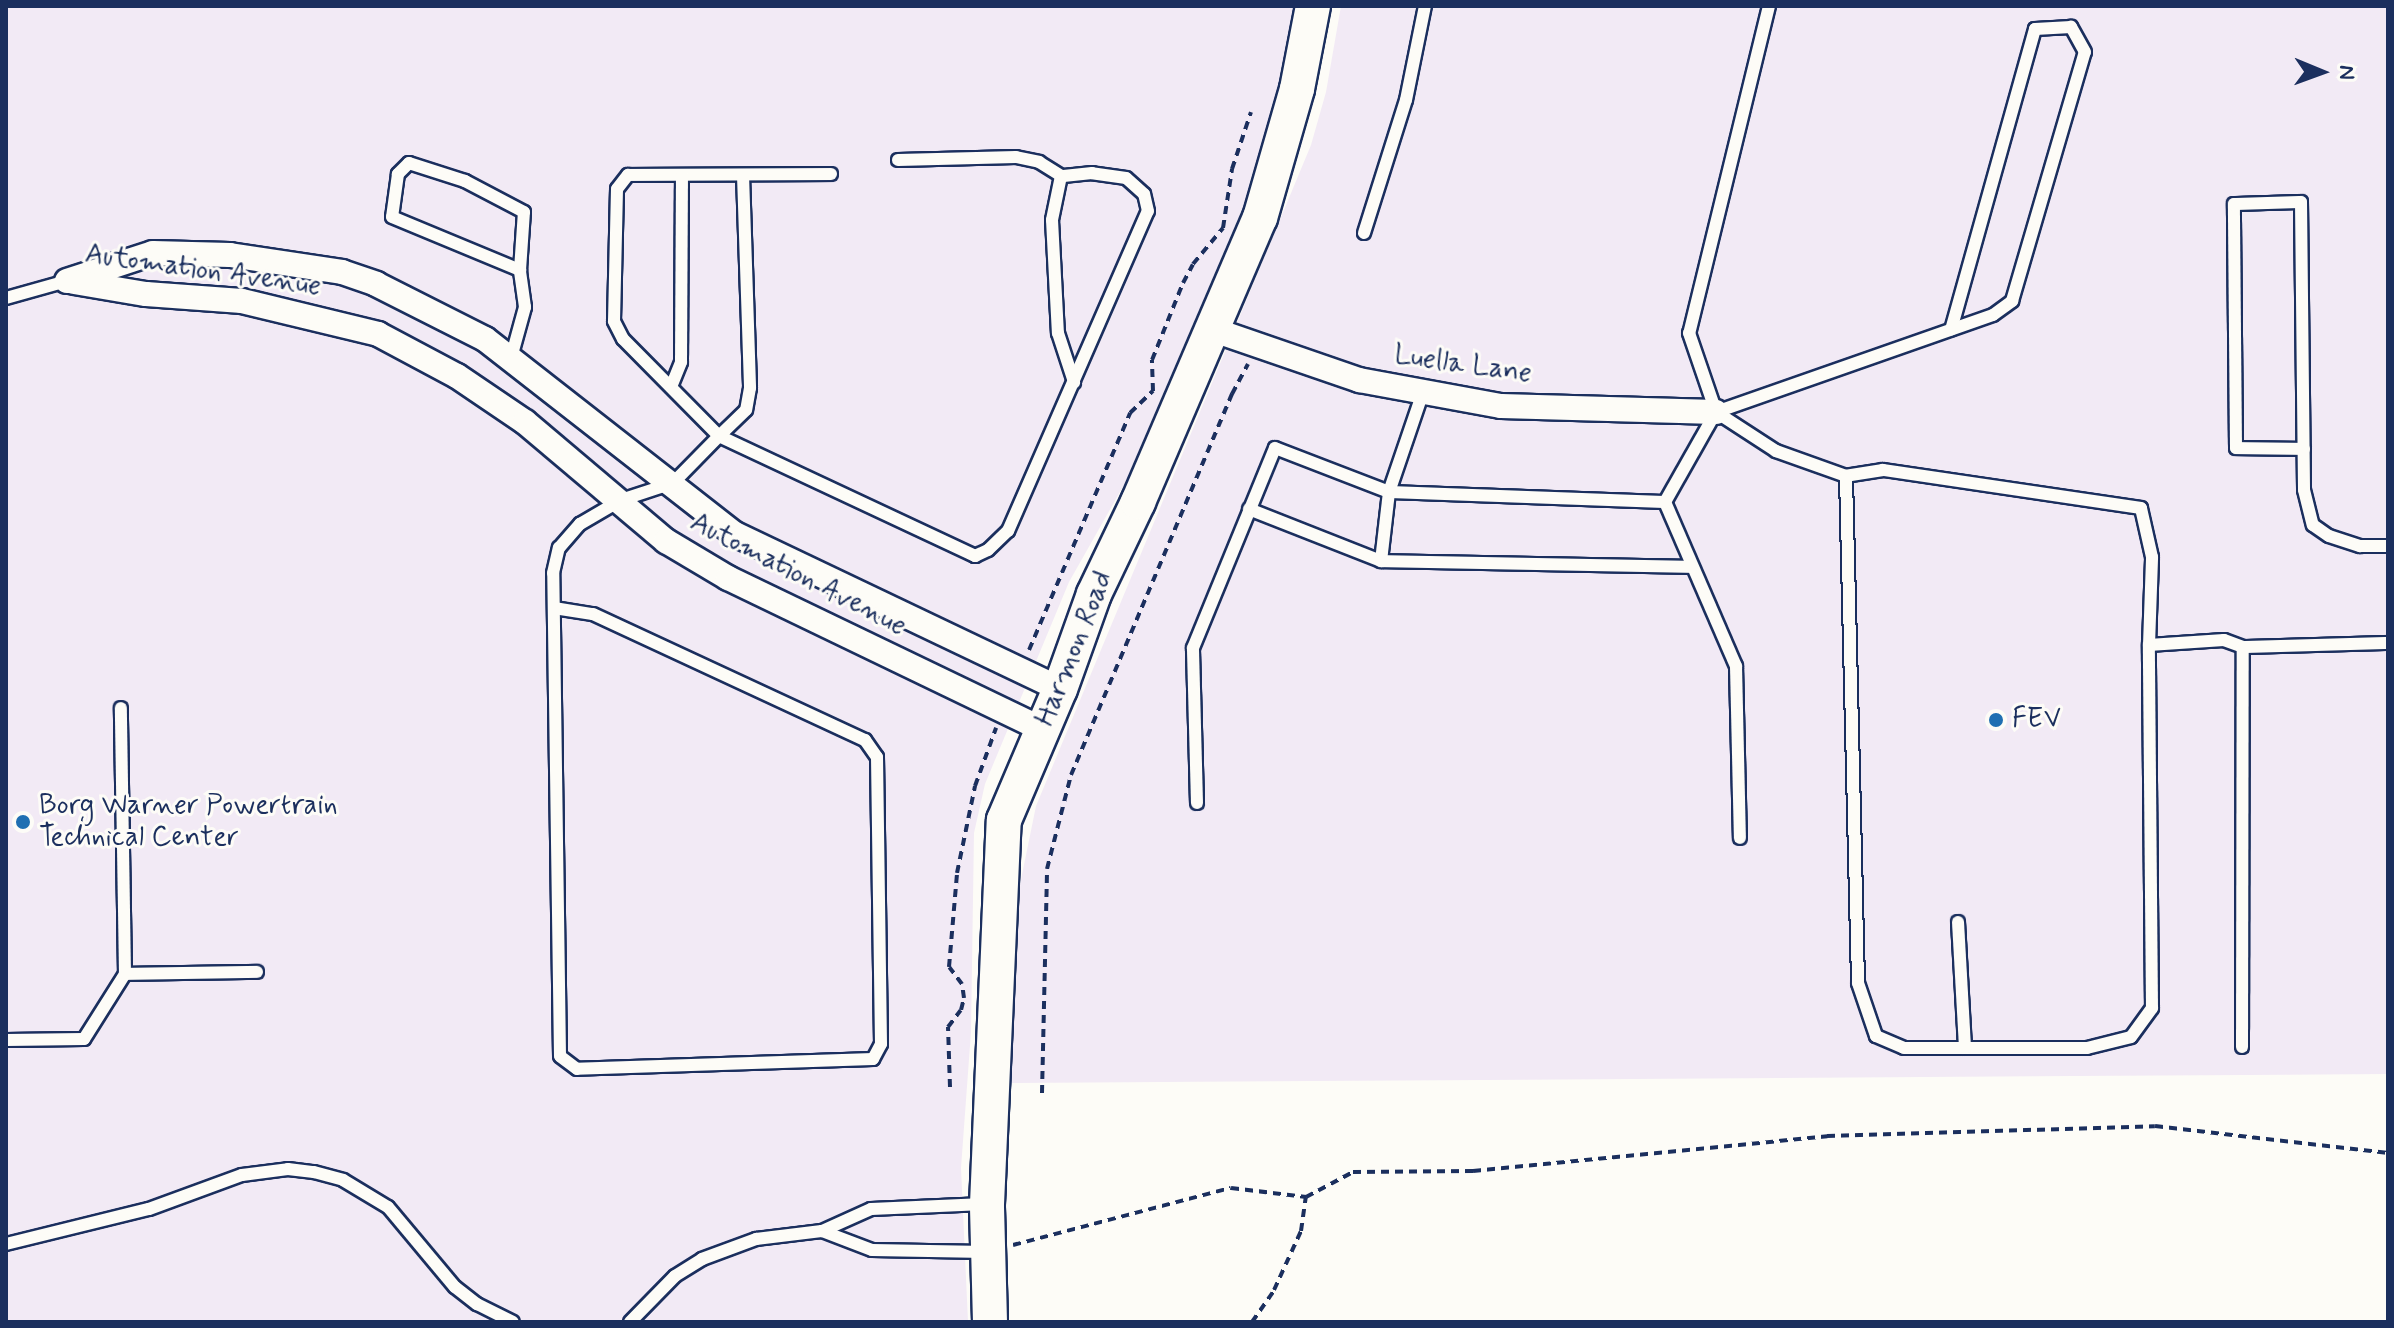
<!DOCTYPE html>
<html>
<head>
<meta charset="utf-8">
<style>
  body { margin:0 }
  #map { position:relative; width:2394px; height:1328px; overflow:hidden; background:#fdfcf7; font-family:Mynerve,sans-serif }
  div>[style] { position:absolute }
  .built>* { inset:0; background:#f2eaf5 }
  .path>* { height:4px; margin-top:-2px; transform-origin:0; background:repeating-linear-gradient(90deg,#1b2f5e 0 8px,transparent 0 14px) }
  .roads { filter:drop-shadow(2px 0 #1b2f5e) drop-shadow(-2px 0 #1b2f5e) drop-shadow(0 2px #1b2f5e) drop-shadow(0 -2px #1b2f5e) }
  .lane>* { height:12px; margin:-6px; padding:0 6px; transform-origin:6px; border-radius:6px; background:#fdfcf7 }
  .street>* { height:24px; margin:-12px; padding:0 12px; transform-origin:12px; border-radius:12px; background:#fdfcf7 }
  .secondary>* { height:34px; margin:-17px; padding:0 17px; transform-origin:17px; border-radius:17px; background:#fdfcf7 }
  .dots>* { width:22px; height:22px; translate:-50% -50%; box-sizing:border-box; border:4px solid #fdfcf7; border-radius:50% }
  span { translate:-50% -50%; white-space:nowrap; text-align:center; line-height:1.15; -webkit-text-stroke:6px #fdfcf7; paint-order:stroke }
  .street-label { font-size:28px; color:#1b2f5e }
  .poi-label { font-size:28px; color:#1b2f5e }
  .left { translate:0 -50%; text-align:left }
  .frame { position:absolute; inset:0; border:8px solid #1b2f5e; pointer-events:none }
  .north { position:absolute; left:2282px; top:32px; width:80px; height:80px; -webkit-text-stroke:6px #fdfcf7; paint-order:stroke; rotate:91deg; font-size:22px; font-weight:700; line-height:32px; text-align:center; color:#1b2f5e }
  .north::after { content:''; display:block; margin:auto; width:28px; height:36px; background:#1b2f5e; clip-path:polygon(50% 0,100% 100%,50% 72%,0 100%) }
</style>
</head>
<body>
<div id="map">
  <div class="built">
    <i style="clip-path:polygon(6px 6px,1303px 6px,1287px 91px,1249px 193px,1125px 483px,1069px 582px,985px 784px,974px 833px,971px 1032px,961px 1168px,968px 1322px,6px 1322px)"></i>
    <i style="clip-path:polygon(1341px 6px,2388px 6px,2388px 1074px,1012px 1083px,1010px 968px,1016px 904px,1036px 806px,1311px 145px,1326px 92px)"></i>
  </div>
  <div class="path">
    <i style="left:1029px;top:650px;width:258px;rotate:-66.9deg"></i>
    <i style="left:1130px;top:413px;width:32px;rotate:-44deg"></i>
    <i style="left:1153px;top:391px;width:31px;rotate:-92deg"></i>
    <i style="left:1152px;top:360px;width:83px;rotate:-68.1deg"></i>
    <i style="left:1183px;top:283px;width:21px;rotate:-62deg"></i>
    <i style="left:1193px;top:264px;width:47px;rotate:-50.2deg"></i>
    <i style="left:1223px;top:228px;width:60px;rotate:-81.3deg"></i>
    <i style="left:1232px;top:169px;width:60px;rotate:-71.6deg"></i>
    <i style="left:950px;top:1087px;width:60px;rotate:-91.9deg"></i>
    <i style="left:948px;top:1027px;width:21px;rotate:-53deg"></i>
    <i style="left:961px;top:1010px;width:12px;rotate:-76deg"></i>
    <i style="left:964px;top:998px;width:14px;rotate:-98deg"></i>
    <i style="left:962px;top:984px;width:21px;rotate:-127deg"></i>
    <i style="left:949px;top:967px;width:94px;rotate:-85.1deg"></i>
    <i style="left:957px;top:873px;width:89px;rotate:-78.3deg"></i>
    <i style="left:975px;top:786px;width:62px;rotate:-70.1deg"></i>
    <i style="left:1042px;top:1093px;width:224px;rotate:-88.7deg"></i>
    <i style="left:1047px;top:869px;width:97px;rotate:-75.7deg"></i>
    <i style="left:1071px;top:775px;width:414px;rotate:-67.1deg"></i>
    <i style="left:1232px;top:394px;width:34px;rotate:-62deg"></i>
    <i style="left:1013px;top:1245px;width:225px;rotate:-14.7deg"></i>
    <i style="left:1231px;top:1188px;width:76px;rotate:6.8deg"></i>
    <i style="left:1252px;top:1322px;width:39px;rotate:-55deg"></i>
    <i style="left:1274px;top:1290px;width:65px;rotate:-65.4deg"></i>
    <i style="left:1301px;top:1231px;width:34px;rotate:-82deg"></i>
    <i style="left:1306px;top:1197px;width:53px;rotate:-28deg"></i>
    <i style="left:1353px;top:1172px;width:120px;rotate:-0.5deg"></i>
    <i style="left:1473px;top:1171px;width:356px;rotate:-5.6deg"></i>
    <i style="left:1827px;top:1136px;width:328px;rotate:-1.7deg"></i>
    <i style="left:2155px;top:1126px;width:235px;rotate:6.6deg"></i>
  </div>
  <div class="roads">
    <div class="lane">
      <i style="left:1769px;top:6px;width:337px;rotate:103.7deg"></i>
      <i style="left:1689px;top:333px;width:83px;rotate:71.1deg"></i>
      <i style="left:1716px;top:412px;width:72px;rotate:33deg"></i>
      <i style="left:1776px;top:451px;width:74px;rotate:19.7deg"></i>
      <i style="left:898px;top:160px;width:118px;rotate:-1.5deg"></i>
      <i style="left:1016px;top:157px;width:24px;rotate:12deg"></i>
      <i style="left:1039px;top:162px;width:26px;rotate:32deg"></i>
      <i style="left:743px;top:175px;width:213px;rotate:88.1deg"></i>
      <i style="left:750px;top:388px;width:22px;rotate:100deg"></i>
      <i style="left:746px;top:410px;width:37px;rotate:136deg"></i>
      <i style="left:719px;top:436px;width:136px;rotate:-134.7deg"></i>
      <i style="left:623px;top:339px;width:20px;rotate:-117deg"></i>
      <i style="left:614px;top:321px;width:132px;rotate:-88.7deg"></i>
      <i style="left:617px;top:189px;width:18px;rotate:-52deg"></i>
      <i style="left:628px;top:175px;width:203px;rotate:-0.3deg"></i>
      <i style="left:1364px;top:233px;width:139px;rotate:-72.5deg"></i>
      <i style="left:1406px;top:100px;width:96px;rotate:-78.6deg"></i>
      <i style="left:6px;top:298px;width:63px;rotate:-15.6deg"></i>
      <i style="left:511px;top:358px;width:53px;rotate:-74.6deg"></i>
      <i style="left:525px;top:307px;width:37px;rotate:-98deg"></i>
      <i style="left:520px;top:270px;width:58px;rotate:-86.1deg"></i>
      <i style="left:524px;top:212px;width:67px;rotate:-152.3deg"></i>
      <i style="left:465px;top:181px;width:59px;rotate:-162.2deg"></i>
      <i style="left:409px;top:163px;width:16px;rotate:135deg"></i>
      <i style="left:398px;top:174px;width:43px;rotate:97.9deg"></i>
      <i style="left:392px;top:217px;width:139px;rotate:22.5deg"></i>
      <i style="left:671px;top:387px;width:27px;rotate:-68deg"></i>
      <i style="left:681px;top:362px;width:187px;rotate:-89.7deg"></i>
      <i style="left:2304px;top:449px;width:68px;rotate:-179.2deg"></i>
      <i style="left:2236px;top:448px;width:244px;rotate:-90.5deg"></i>
      <i style="left:2234px;top:204px;width:67px;rotate:-1.7deg"></i>
      <i style="left:2301px;top:202px;width:288px;rotate:89.4deg"></i>
      <i style="left:2304px;top:490px;width:36px;rotate:76deg"></i>
      <i style="left:2313px;top:525px;width:19px;rotate:35deg"></i>
      <i style="left:2329px;top:536px;width:33px;rotate:18deg"></i>
      <i style="left:2360px;top:546px;width:28px"></i>
      <i style="left:1665px;top:502px;width:179px;rotate:66.6deg"></i>
      <i style="left:1736px;top:666px;width:172px;rotate:88.7deg"></i>
      <i style="left:1249px;top:509px;width:142px;rotate:21.5deg"></i>
      <i style="left:1381px;top:561px;width:311px;rotate:1.1deg"></i>
      <i style="left:1381px;top:561px;width:69px;rotate:-83.4deg"></i>
      <i style="left:1389px;top:492px;width:276px;rotate:2.1deg"></i>
      <i style="left:1665px;top:502px;width:103px;rotate:-60.5deg"></i>
      <i style="left:1716px;top:412px;width:293px;rotate:-19.3deg"></i>
      <i style="left:1993px;top:315px;width:24px;rotate:-36deg"></i>
      <i style="left:2012px;top:301px;width:259px;rotate:-73.7deg"></i>
      <i style="left:2085px;top:52px;width:29px;rotate:-119deg"></i>
      <i style="left:2071px;top:27px;width:36px;rotate:177deg"></i>
      <i style="left:2035px;top:29px;width:312px;rotate:105.6deg"></i>
      <i style="left:554px;top:608px;width:39px;rotate:9deg"></i>
      <i style="left:593px;top:614px;width:300px;rotate:24.9deg"></i>
      <i style="left:865px;top:740px;width:21px;rotate:55deg"></i>
      <i style="left:877px;top:757px;width:287px;rotate:89.2deg"></i>
      <i style="left:881px;top:1044px;width:17px;rotate:118deg"></i>
      <i style="left:873px;top:1059px;width:296px;rotate:178.1deg"></i>
      <i style="left:577px;top:1069px;width:21px;rotate:-143deg"></i>
      <i style="left:560px;top:1056px;width:483px;rotate:-90.8deg"></i>
      <i style="left:553px;top:573px;width:26px;rotate:-77deg"></i>
      <i style="left:559px;top:548px;width:32px;rotate:-49deg"></i>
      <i style="left:580px;top:524px;width:48px;rotate:-30.3deg"></i>
      <i style="left:621px;top:500px;width:55px;rotate:-18.1deg"></i>
      <i style="left:673px;top:483px;width:66px;rotate:-45.6deg"></i>
      <i style="left:719px;top:436px;width:283px;rotate:25.1deg"></i>
      <i style="left:975px;top:556px;width:14px;rotate:-25deg"></i>
      <i style="left:988px;top:550px;width:28px;rotate:-44deg"></i>
      <i style="left:1008px;top:531px;width:349px;rotate:-66.4deg"></i>
      <i style="left:1148px;top:211px;width:17px;rotate:-103deg"></i>
      <i style="left:1144px;top:194px;width:24px;rotate:-138deg"></i>
      <i style="left:1126px;top:178px;width:34px;rotate:-172deg"></i>
      <i style="left:1092px;top:173px;width:31px;rotate:174deg"></i>
      <i style="left:1061px;top:176px;width:45px;rotate:101.6deg"></i>
      <i style="left:1052px;top:220px;width:113px;rotate:87deg"></i>
      <i style="left:1058px;top:333px;width:52px;rotate:71.9deg"></i>
      <i style="left:2149px;top:645px;width:88px;rotate:-88deg"></i>
      <i style="left:2152px;top:557px;width:50px;rotate:-102.7deg"></i>
      <i style="left:2141px;top:508px;width:261px;rotate:-171.6deg"></i>
      <i style="left:1883px;top:470px;width:37px;rotate:171deg"></i>
      <i style="left:1846px;top:476px;width:507px;rotate:88.64deg"></i>
      <i style="left:1858px;top:983px;width:56px;rotate:71.2deg"></i>
      <i style="left:1876px;top:1036px;width:30px;rotate:23deg"></i>
      <i style="left:1904px;top:1048px;width:183px"></i>
      <i style="left:2087px;top:1048px;width:45px;rotate:-14deg"></i>
      <i style="left:2131px;top:1037px;width:36px;rotate:-54deg"></i>
      <i style="left:2152px;top:1008px;width:363px;rotate:-90.5deg"></i>
      <i style="left:2149px;top:645px;width:75px;rotate:-3.8deg"></i>
      <i style="left:2224px;top:640px;width:20px;rotate:20deg"></i>
      <i style="left:1197px;top:803px;width:155px;rotate:-91.5deg"></i>
      <i style="left:1193px;top:648px;width:216px;rotate:-67.7deg"></i>
      <i style="left:1275px;top:448px;width:122px;rotate:21.1deg"></i>
      <i style="left:1389px;top:492px;width:106px;rotate:-71.2deg"></i>
      <i style="left:1958px;top:922px;width:126px;rotate:86.8deg"></i>
      <i style="left:125px;top:974px;width:132px;rotate:-0.9deg"></i>
      <i style="left:6px;top:1040px;width:78px;rotate:-0.7deg"></i>
      <i style="left:84px;top:1039px;width:77px;rotate:-57.8deg"></i>
      <i style="left:125px;top:974px;width:266px;rotate:-90.9deg"></i>
      <i style="left:2242px;top:1047px;width:400px;rotate:-89.9deg"></i>
      <i style="left:2243px;top:647px;width:145px;rotate:-1.6deg"></i>
      <i style="left:984px;top:1204px;width:113px;rotate:177.5deg"></i>
      <i style="left:871px;top:1209px;width:54px;rotate:155.8deg"></i>
      <i style="left:822px;top:1231px;width:53px;rotate:20.8deg"></i>
      <i style="left:872px;top:1250px;width:114px;rotate:1deg"></i>
      <i style="left:6px;top:1244px;width:147px;rotate:-13.8deg"></i>
      <i style="left:149px;top:1209px;width:99px;rotate:-20.1deg"></i>
      <i style="left:242px;top:1175px;width:46px;rotate:-7.4deg"></i>
      <i style="left:288px;top:1169px;width:26px;rotate:7deg"></i>
      <i style="left:314px;top:1172px;width:30px;rotate:15deg"></i>
      <i style="left:343px;top:1180px;width:52px;rotate:31deg"></i>
      <i style="left:388px;top:1207px;width:104px;rotate:50.1deg"></i>
      <i style="left:455px;top:1287px;width:28px;rotate:38deg"></i>
      <i style="left:477px;top:1304px;width:40px;rotate:26.6deg"></i>
      <i style="left:630px;top:1322px;width:64px;rotate:-45.6deg"></i>
      <i style="left:675px;top:1276px;width:32px;rotate:-32deg"></i>
      <i style="left:702px;top:1259px;width:58px;rotate:-20.3deg"></i>
      <i style="left:756px;top:1239px;width:66px;rotate:-6.9deg"></i>
    </div>
    <div class="street">
      <i style="left:67px;top:281px;width:90px;rotate:-18deg"></i>
      <i style="left:153px;top:253px;width:77px;rotate:1.5deg"></i>
      <i style="left:230px;top:255px;width:113px;rotate:8.6deg"></i>
      <i style="left:342px;top:272px;width:36px;rotate:19deg"></i>
      <i style="left:376px;top:284px;width:122px;rotate:26.8deg"></i>
      <i style="left:485px;top:339px;width:317px;rotate:38deg"></i>
      <i style="left:735px;top:534px;width:360px;rotate:25.5deg"></i>
      <i style="left:74px;top:282px;width:73px;rotate:9.5deg"></i>
      <i style="left:146px;top:294px;width:96px;rotate:4.2deg"></i>
      <i style="left:242px;top:301px;width:140px;rotate:13.6deg"></i>
      <i style="left:378px;top:334px;width:89px;rotate:28deg"></i>
      <i style="left:457px;top:376px;width:82px;rotate:34.1deg"></i>
      <i style="left:525px;top:422px;width:185px;rotate:40.2deg"></i>
      <i style="left:666px;top:541px;width:72px;rotate:30.8deg"></i>
      <i style="left:728px;top:578px;width:348px;rotate:25.7deg"></i>
      <i style="left:1211px;top:329px;width:157px;rotate:19deg"></i>
      <i style="left:1359px;top:380px;width:144px;rotate:10.4deg"></i>
      <i style="left:1501px;top:406px;width:215px;rotate:1.6deg"></i>
    </div>
    <div class="secondary">
      <i style="left:990px;top:1322px;width:118px;rotate:-91.5deg"></i>
      <i style="left:987px;top:1204px;width:384px;rotate:-87.5deg"></i>
      <i style="left:1004px;top:820px;width:142px;rotate:-66.9deg"></i>
      <i style="left:1060px;top:689px;width:101px;rotate:-70.3deg"></i>
      <i style="left:1094px;top:594px;width:102px;rotate:-64.4deg"></i>
      <i style="left:1138px;top:502px;width:309px;rotate:-66.8deg"></i>
      <i style="left:1260px;top:218px;width:134px;rotate:-74deg"></i>
      <i style="left:1297px;top:89px;width:85px;rotate:-79.1deg"></i>
    </div>
  </div>
  <div class="dots">
    <i style="left:1996px;top:720px;background:#1f6fb2"></i>
    <i style="left:23px;top:822px;background:#1f6fb2"></i>
  </div>
  <div class="street-label">
    <span style="left:203px;top:271px;rotate:8deg">Automation Avenue</span>
    <span style="left:1463px;top:365px;rotate:8deg">Luella Lane</span>
    <span style="left:798px;top:575px;rotate:27deg">Automation Avenue</span>
    <span style="left:1075px;top:649px;rotate:-68deg">Harmon Road</span>
  </div>
  <div class="poi-label">
    <span class="left" style="left:2012px;top:720px">FEV</span>
    <span class="left" style="left:39px;top:822px">Borg Warner Powertrain<br>Technical Center</span>
  </div>
  <div class="frame"></div>
  <div class="north">N</div>
</div>
</body>
</html>
